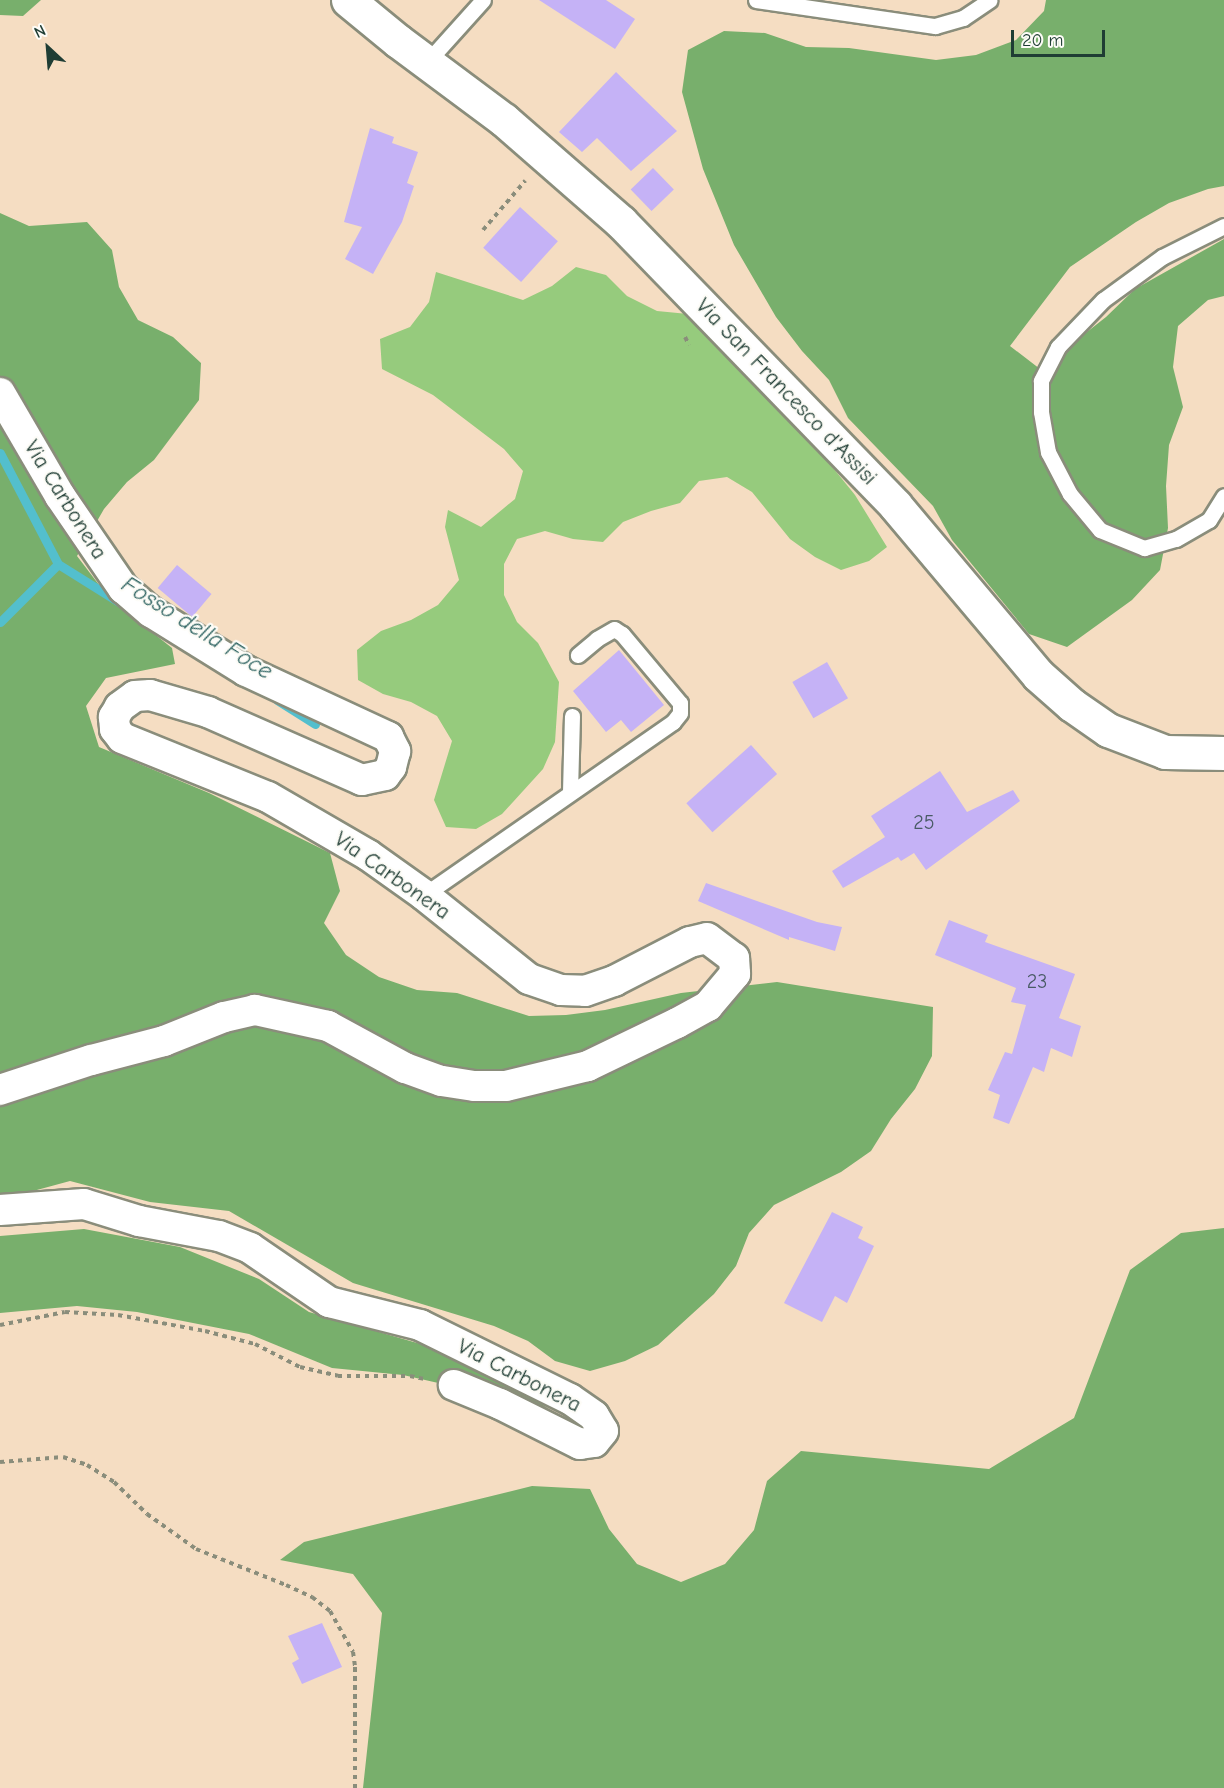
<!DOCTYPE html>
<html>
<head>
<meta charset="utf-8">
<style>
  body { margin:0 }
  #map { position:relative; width:1224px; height:1788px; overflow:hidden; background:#f5ddc2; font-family:"Comic Neue",sans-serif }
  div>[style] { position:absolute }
  .green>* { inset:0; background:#96cb7d }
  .forest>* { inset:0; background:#78af6c }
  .stream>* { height:9px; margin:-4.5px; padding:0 4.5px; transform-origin:4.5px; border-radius:4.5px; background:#53bfcd }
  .building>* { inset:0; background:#c5b2f6; transform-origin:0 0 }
  .path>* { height:4px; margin-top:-2px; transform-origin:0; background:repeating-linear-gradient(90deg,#8a8d7b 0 4.5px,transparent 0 9px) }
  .roads { filter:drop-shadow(2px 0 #8a8d7b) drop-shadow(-2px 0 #8a8d7b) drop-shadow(0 2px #8a8d7b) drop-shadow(0 -2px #8a8d7b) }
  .service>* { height:15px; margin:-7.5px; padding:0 7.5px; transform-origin:7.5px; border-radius:7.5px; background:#fff }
  .minor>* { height:30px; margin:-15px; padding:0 15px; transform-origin:15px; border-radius:15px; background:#fff }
  .secondary>* { height:33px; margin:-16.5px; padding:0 16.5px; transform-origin:16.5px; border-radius:16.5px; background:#fff }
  span { translate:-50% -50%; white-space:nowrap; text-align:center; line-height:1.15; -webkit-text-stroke:4.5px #fdfcf7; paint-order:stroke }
  .number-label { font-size:20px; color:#485a64 }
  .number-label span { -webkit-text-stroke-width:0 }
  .street-label { font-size:22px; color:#1f3d34 }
  .water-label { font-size:24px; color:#2f6462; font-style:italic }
  .north { position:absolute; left:18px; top:18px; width:60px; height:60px; -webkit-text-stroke:4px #fdfcf7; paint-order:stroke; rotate:334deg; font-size:16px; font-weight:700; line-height:24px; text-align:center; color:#1f3d34 }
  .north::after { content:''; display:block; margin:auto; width:21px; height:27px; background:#1f3d34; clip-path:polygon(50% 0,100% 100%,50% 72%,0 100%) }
  .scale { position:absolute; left:1011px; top:30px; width:94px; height:27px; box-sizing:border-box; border:3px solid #1f3d34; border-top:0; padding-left:8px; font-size:18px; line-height:21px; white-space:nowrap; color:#1f3d34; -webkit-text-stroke:4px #fdfcf7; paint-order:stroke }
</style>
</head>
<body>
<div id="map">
  <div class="green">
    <i style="clip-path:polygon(576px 267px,606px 275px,627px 296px,657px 311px,688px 314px,774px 395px,855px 495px,887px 547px,869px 561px,841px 570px,815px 557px,790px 539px,752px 492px,727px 477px,699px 481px,680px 503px,651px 511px,623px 522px,603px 542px,573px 539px,545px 531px,517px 539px,504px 564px,504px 595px,517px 622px,538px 643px,559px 682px,555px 742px,543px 769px,502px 814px,476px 829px,446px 827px,434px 800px,452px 741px,437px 716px,411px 702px,383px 694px,358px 680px,357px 650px,381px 631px,411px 620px,438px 605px,459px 580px,445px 527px,448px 510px,481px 527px,515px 499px,523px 471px,504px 449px,433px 395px,382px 369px,380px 339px,410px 327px,429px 302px,436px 272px,523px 300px,552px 286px)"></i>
  </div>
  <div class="forest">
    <i style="clip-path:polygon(0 0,41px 0,23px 16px,0 15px)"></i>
    <i style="clip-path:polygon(1046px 0,1224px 0,1224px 186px,1208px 189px,1169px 203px,1136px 222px,1070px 267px,1010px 346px,1040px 369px,1106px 317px,1135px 289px,1224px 239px,1224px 296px,1208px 300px,1178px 326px,1173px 367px,1183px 407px,1169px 445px,1166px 486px,1168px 528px,1160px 570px,1132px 600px,1067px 647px,1029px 634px,952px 540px,933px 506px,848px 418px,829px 380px,802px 351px,776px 317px,734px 245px,703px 169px,682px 92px,688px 50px,724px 31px,765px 33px,806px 47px,849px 48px,936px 60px,976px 55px,1016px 40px,1044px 11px)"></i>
    <i style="clip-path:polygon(0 213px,29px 226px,87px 222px,112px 250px,119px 287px,138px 320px,173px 337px,201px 363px,199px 400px,154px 460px,127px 482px,104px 509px,77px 556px,109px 598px,172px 648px,175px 664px,106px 678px,86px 706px,99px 747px,209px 793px,330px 853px,340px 891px,324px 923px,346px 955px,379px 977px,417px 990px,457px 993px,529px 1016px,566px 1015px,605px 1010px,681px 993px,777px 982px,933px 1007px,932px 1056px,915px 1089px,891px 1119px,871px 1151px,841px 1172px,774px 1205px,749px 1233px,736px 1266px,714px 1294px,658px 1345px,625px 1361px,590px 1371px,555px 1361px,528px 1341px,494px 1326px,353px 1283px,229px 1211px,150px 1202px,70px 1181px,0 1200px)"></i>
    <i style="clip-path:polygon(1224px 1228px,1224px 1788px,363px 1788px,382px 1613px,353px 1574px,280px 1560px,304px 1542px,532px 1486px,590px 1489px,609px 1529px,637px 1564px,681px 1582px,725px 1564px,754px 1530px,767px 1481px,801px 1451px,989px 1469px,1074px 1418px,1130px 1270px,1181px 1233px)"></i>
    <i style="clip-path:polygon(84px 1229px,180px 1247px,259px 1279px,309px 1312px,459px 1355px,508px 1381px,556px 1414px,564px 1424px,456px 1387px,403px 1375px,332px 1368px,249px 1334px,137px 1312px,77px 1306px,0 1313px,0 1236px)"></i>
  </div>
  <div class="stream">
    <i style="left:0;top:453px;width:125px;rotate:62.4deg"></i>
    <i style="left:58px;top:564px;width:75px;rotate:32deg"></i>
    <i style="left:0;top:622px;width:82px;rotate:-45deg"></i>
    <i style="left:277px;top:700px;width:45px;rotate:32.3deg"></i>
  </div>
  <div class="building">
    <i style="clip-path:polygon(539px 0,606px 0,635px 19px,615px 49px)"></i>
    <i style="clip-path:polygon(616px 72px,677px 131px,631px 171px,597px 138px,582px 152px,559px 132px)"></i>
    <i style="clip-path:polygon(370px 128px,394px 137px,392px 143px,418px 152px,407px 183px,414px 186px,402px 222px,373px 274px,345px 259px,362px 227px,344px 222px)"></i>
    <i style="left:653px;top:168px;width:30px;height:31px;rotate:46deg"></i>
    <i style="left:520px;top:207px;width:51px;height:55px;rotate:42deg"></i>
    <i style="left:177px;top:565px;width:45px;height:30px;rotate:40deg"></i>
    <i style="clip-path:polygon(619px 650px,664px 705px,631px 732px,621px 720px,606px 732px,573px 691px)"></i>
    <i style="left:827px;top:662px;width:42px;height:40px;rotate:60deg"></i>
    <i style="left:751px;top:745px;width:39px;height:87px;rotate:48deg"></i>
    <i style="clip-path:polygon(940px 771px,967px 812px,1013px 790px,1020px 801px,926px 870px,914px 853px,901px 861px,898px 857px,843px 888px,832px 871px,885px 837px,871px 816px)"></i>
    <i style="clip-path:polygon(706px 883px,817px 922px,842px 927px,835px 951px,789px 937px,789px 940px,698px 901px)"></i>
    <i style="clip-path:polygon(949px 920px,988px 935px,985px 942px,1075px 974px,1059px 1018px,1081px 1026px,1072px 1057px,1051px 1048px,1044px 1072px,1033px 1067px,1009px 1124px,993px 1118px,1000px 1095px,988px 1090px,1005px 1052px,1012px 1054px,1026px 1005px,1011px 1002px,1016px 988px,935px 955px)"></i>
    <i style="clip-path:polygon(832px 1212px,863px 1227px,858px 1238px,874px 1246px,847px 1303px,835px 1296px,822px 1322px,784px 1303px)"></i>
    <i style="clip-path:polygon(322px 1623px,342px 1667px,302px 1684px,292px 1663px,299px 1659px,288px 1636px)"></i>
  </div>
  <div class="path">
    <i style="left:483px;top:230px;width:65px;rotate:-49.4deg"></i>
    <i style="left:685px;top:337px;width:9px;rotate:63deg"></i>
    <i style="left:0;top:1325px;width:66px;rotate:-11.3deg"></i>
    <i style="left:65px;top:1312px;width:53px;rotate:3.2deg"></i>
    <i style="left:118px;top:1315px;width:88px;rotate:10.4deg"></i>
    <i style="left:205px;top:1331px;width:52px;rotate:14.6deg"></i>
    <i style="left:255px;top:1344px;width:51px;rotate:27.1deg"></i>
    <i style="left:300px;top:1367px;width:39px;rotate:13deg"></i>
    <i style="left:338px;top:1376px;width:72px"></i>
    <i style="left:410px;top:1376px;width:14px;rotate:12deg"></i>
    <i style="left:0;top:1462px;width:63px;rotate:-4.5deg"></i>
    <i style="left:63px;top:1457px;width:25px;rotate:18deg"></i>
    <i style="left:87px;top:1465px;width:32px;rotate:32deg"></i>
    <i style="left:114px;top:1482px;width:46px;rotate:44.1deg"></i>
    <i style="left:147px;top:1514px;width:60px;rotate:35.5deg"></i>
    <i style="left:196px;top:1549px;width:97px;rotate:21.8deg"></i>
    <i style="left:286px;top:1585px;width:29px;rotate:25deg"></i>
    <i style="left:312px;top:1597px;width:23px;rotate:38deg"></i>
    <i style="left:330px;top:1611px;width:47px;rotate:60.7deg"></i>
    <i style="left:353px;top:1652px;width:15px;rotate:82deg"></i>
    <i style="left:355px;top:1667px;width:121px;rotate:90deg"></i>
  </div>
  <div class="roads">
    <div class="service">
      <i style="left:756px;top:0;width:181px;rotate:8.3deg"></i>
      <i style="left:935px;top:26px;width:29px;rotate:-16deg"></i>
      <i style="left:963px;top:18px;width:32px;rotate:-34deg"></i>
      <i style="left:428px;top:61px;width:82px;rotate:-48deg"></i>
      <i style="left:1224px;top:226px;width:69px;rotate:153.4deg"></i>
      <i style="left:1162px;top:257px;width:73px;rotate:143.9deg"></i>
      <i style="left:1103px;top:300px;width:65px;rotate:133.8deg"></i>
      <i style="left:1058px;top:347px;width:38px;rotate:117deg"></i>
      <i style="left:1041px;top:381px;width:31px;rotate:90deg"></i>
      <i style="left:1041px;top:412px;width:41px;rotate:80.1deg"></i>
      <i style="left:1048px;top:452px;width:47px;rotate:62.4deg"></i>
      <i style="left:1070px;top:494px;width:47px;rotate:50.2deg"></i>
      <i style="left:1100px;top:530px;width:48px;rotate:22.2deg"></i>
      <i style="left:1144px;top:548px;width:33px;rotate:-16deg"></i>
      <i style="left:1176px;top:539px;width:38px;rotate:-30deg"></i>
      <i style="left:1209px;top:520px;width:28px;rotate:-58deg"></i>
      <i style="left:570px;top:792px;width:76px;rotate:-88.5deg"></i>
      <i style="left:424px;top:895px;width:303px;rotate:-34.8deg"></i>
      <i style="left:673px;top:722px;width:11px;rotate:-52deg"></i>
      <i style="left:680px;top:713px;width:10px;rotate:-90deg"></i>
      <i style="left:680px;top:703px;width:90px;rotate:-130deg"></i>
      <i style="left:622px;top:634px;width:9px;rotate:-148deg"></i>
      <i style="left:614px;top:629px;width:20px;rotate:150deg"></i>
      <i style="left:597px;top:639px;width:25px;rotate:140deg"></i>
    </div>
    <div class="minor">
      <i style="left:0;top:393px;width:119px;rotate:59.8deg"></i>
      <i style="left:60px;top:496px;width:112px;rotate:55.6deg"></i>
      <i style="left:123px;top:588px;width:37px;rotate:41deg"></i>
      <i style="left:151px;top:612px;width:112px;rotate:31.8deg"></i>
      <i style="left:246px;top:671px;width:157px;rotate:24.9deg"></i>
      <i style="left:388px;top:737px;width:16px;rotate:63deg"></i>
      <i style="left:395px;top:751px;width:16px;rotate:104deg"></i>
      <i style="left:391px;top:767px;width:10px;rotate:127deg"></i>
      <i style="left:385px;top:775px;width:24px;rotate:168deg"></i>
      <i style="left:362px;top:780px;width:168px;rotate:-156.2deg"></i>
      <i style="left:208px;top:712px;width:60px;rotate:-163.7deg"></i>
      <i style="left:150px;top:695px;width:15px;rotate:176deg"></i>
      <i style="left:135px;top:696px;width:19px;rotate:144deg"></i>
      <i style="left:120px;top:707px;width:12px;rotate:121deg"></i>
      <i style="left:114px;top:717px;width:12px;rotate:85deg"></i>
      <i style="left:115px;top:729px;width:11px;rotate:52deg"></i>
      <i style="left:122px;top:738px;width:157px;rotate:22deg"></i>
      <i style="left:268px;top:797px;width:116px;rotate:30.1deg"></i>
      <i style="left:368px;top:855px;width:69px;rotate:35.5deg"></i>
      <i style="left:424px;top:895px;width:134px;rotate:38.7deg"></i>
      <i style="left:529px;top:979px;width:34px;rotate:19deg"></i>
      <i style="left:561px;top:990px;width:24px;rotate:2deg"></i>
      <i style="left:585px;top:991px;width:31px;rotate:-19deg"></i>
      <i style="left:614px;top:981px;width:85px;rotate:-27.2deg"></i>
      <i style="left:690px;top:942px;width:17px;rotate:-13deg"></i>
      <i style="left:707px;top:938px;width:34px;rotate:37deg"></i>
      <i style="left:734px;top:958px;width:16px;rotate:86deg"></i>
      <i style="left:735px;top:974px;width:42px;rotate:130.2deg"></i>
      <i style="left:708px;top:1006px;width:35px;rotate:151deg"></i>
      <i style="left:677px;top:1023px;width:99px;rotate:154.2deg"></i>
      <i style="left:588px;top:1066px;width:84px;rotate:166.3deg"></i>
      <i style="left:506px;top:1086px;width:32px;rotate:180deg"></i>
      <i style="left:474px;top:1086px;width:33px;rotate:-171deg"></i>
      <i style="left:441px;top:1081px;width:38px;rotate:-160deg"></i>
      <i style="left:405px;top:1068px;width:88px;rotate:-151.4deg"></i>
      <i style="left:328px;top:1026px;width:75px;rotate:-167.6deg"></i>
      <i style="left:255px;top:1010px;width:32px;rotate:167deg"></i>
      <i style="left:224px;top:1017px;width:65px;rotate:158.2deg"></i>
      <i style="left:164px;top:1041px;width:75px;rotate:165.4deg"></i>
      <i style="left:91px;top:1060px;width:96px;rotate:161.8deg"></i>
      <i style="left:0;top:1210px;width:84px;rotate:-4.1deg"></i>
      <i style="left:84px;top:1204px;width:58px;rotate:17.2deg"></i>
      <i style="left:139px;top:1221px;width:81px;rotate:10.6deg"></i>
      <i style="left:219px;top:1236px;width:33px;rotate:21deg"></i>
      <i style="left:250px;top:1248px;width:96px;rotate:34.4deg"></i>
      <i style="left:329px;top:1302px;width:94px;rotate:14.2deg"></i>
      <i style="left:420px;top:1325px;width:167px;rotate:26.3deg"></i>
      <i style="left:570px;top:1399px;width:29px;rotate:35deg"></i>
      <i style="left:594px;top:1416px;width:17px;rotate:59deg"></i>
      <i style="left:603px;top:1431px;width:14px;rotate:129deg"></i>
      <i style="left:594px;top:1442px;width:14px;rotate:172deg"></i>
      <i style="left:580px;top:1444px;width:89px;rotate:-153.4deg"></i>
      <i style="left:500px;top:1404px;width:50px;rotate:-157.6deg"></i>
    </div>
    <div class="secondary">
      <i style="left:348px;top:0;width:65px;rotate:39.4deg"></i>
      <i style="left:398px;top:41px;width:132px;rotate:36.7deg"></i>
      <i style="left:504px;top:120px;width:155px;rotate:41.1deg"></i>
      <i style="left:621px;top:222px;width:394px;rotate:45.9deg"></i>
      <i style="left:895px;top:505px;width:222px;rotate:49.9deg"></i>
      <i style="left:1038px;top:675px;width:45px;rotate:41.4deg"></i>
      <i style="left:1072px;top:705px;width:44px;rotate:34.8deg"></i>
      <i style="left:1108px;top:730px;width:61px;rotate:21.1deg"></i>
      <i style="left:1165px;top:752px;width:59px;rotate:1deg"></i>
    </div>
  </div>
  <div class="number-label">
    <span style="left:924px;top:822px">25</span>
    <span style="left:1037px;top:981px">23</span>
  </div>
  <div class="street-label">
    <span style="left:786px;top:392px;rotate:46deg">Via San Francesco d'Assisi</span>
    <span style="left:65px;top:500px;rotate:58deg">Via Carbonera</span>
    <span style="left:392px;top:876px;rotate:35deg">Via Carbonera</span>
    <span style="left:519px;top:1376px;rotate:27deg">Via Carbonera</span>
  </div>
  <div class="water-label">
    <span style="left:197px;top:628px;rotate:32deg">Fosso della Foce</span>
  </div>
  <div class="north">N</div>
  <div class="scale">20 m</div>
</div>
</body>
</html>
